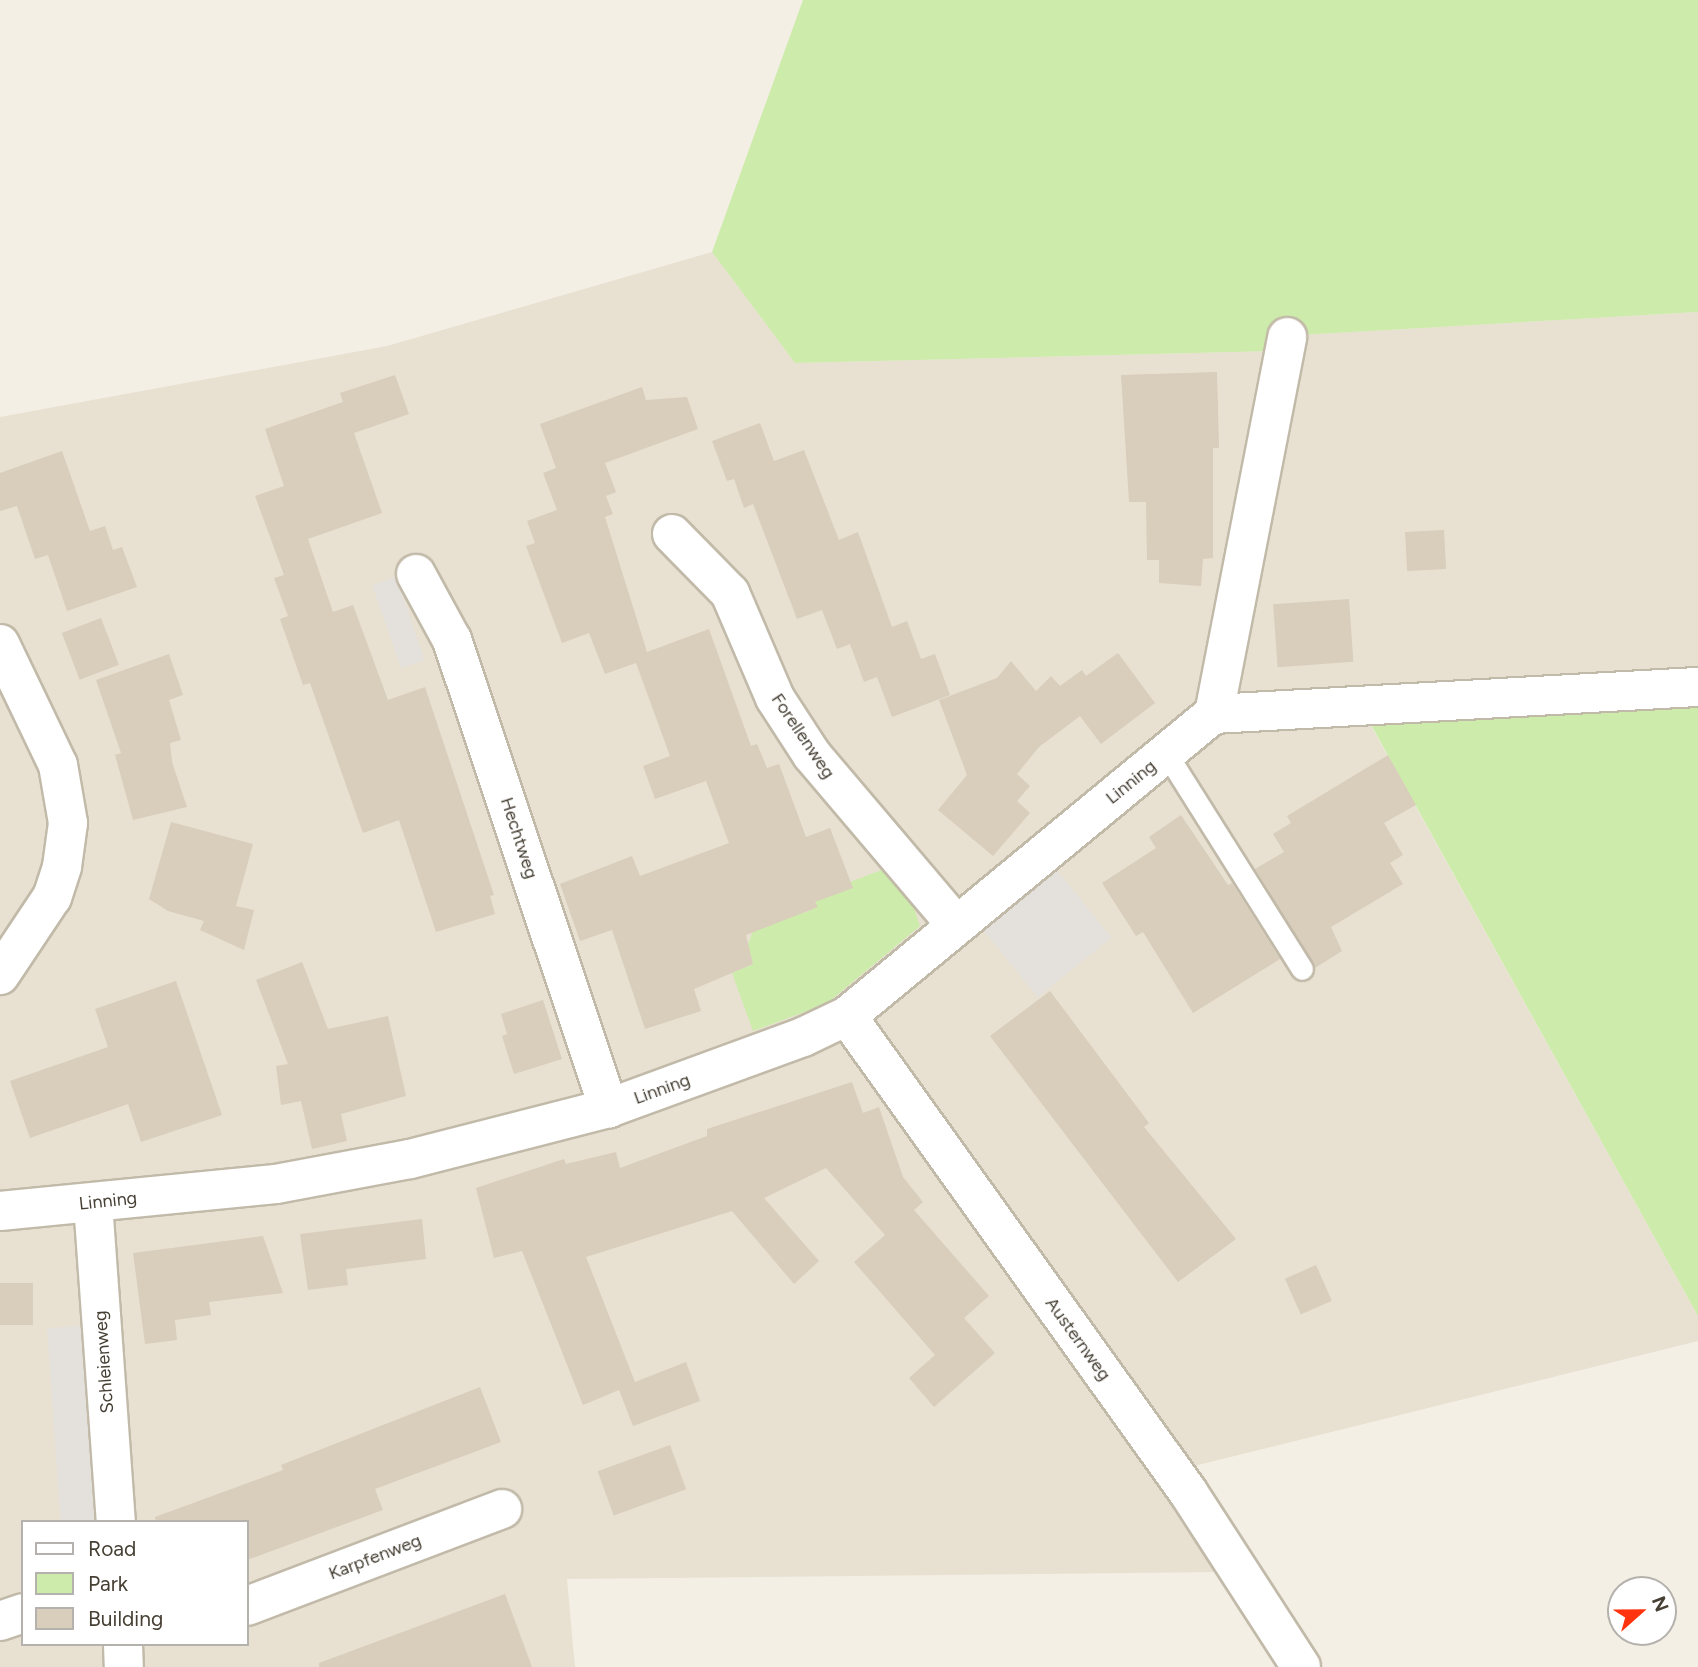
<!DOCTYPE html>
<html>
<head>
<meta charset="utf-8">
<style>
  body { margin:0 }
  #map { position:relative; width:1698px; height:1667px; overflow:hidden; background:#f3efe4; font-family:Figtree,sans-serif }
  div>[style] { position:absolute }
  .residential>* { inset:0; background:#e8e1d2 }
  .green>* { inset:0; background:#cdebaa }
  .parking>* { inset:0; background:#e4e1dd; transform-origin:0 0 }
  .building>* { inset:0; background:#d9cdbc; transform-origin:0 0 }
  .roads { filter:drop-shadow(2px 0 #c2baa9) drop-shadow(-2px 0 #c2baa9) drop-shadow(0 2px #c2baa9) drop-shadow(0 -2px #c2baa9) }
  .lane>* { height:21px; margin:-10.5px; padding:0 10.5px; transform-origin:10.5px; border-radius:10.5px; background:#fff }
  .street>* { height:38px; margin:-19px; padding:0 19px; transform-origin:19px; border-radius:19px; background:#fff }
  span { translate:-50% -50%; white-space:nowrap; text-align:center; line-height:1.15; -webkit-text-stroke:5px #fff; paint-order:stroke }
  .street-label { font-size:18px; color:#463f34 }
  .legend { position:absolute; left:21px; top:1520px; width:228px; height:126px; box-sizing:border-box; background:#fff; border:2px solid #b5b2ae; margin:0; padding:9px 12px; list-style:none; font-size:21px; color:#463f34 }
  .legend li { display:flex; align-items:center; gap:14px; height:35px }
  .legend b { width:35px; border:2px solid #b5b2ae }
  .north { position:absolute; left:1607px; top:1576px; width:70px; height:70px; box-sizing:border-box; background:#fff; border:2px solid #b5b2ae; border-radius:50%; rotate:69deg; font-size:19px; font-weight:700; line-height:28px; text-align:center; color:#463f34 }
  .north::after { content:''; display:block; margin:auto; width:24px; height:32px; background:#ff340f; clip-path:polygon(50% 0,100% 100%,50% 72%,0 100%) }
</style>
</head>
<body>
<div id="map">
  <div class="residential">
    <i style="clip-path:polygon(evenodd,712px 252px,795px 363px,1276px 351px,1300px 335px,1698px 312px,1698px 705px,1370px 724px,1698px 1316px,1698px 1341px,1190px 1467px,1224px 1572px,567px 1579px,575px 1667px,0 1667px,0 417px,387px 346px,712px 252px,23px 1522px,247px 1522px,247px 1644px,23px 1644px,23px 1522px)"></i>
  </div>
  <div class="green">
    <i style="clip-path:polygon(803px 0,1698px 0,1698px 312px,1301px 335px,1276px 351px,795px 363px,712px 252px)"></i>
    <i style="clip-path:polygon(1698px 705px,1698px 1316px,1370px 723px)"></i>
    <i style="clip-path:polygon(892px 866px,905px 881px,920px 926px,826px 1004px,753px 1031px,732px 973px,753px 964px,748px 945px,755px 924px,801px 907px,804px 913px,817px 907px,815px 902px,850px 882px)"></i>
  </div>
  <div class="parking">
    <i style="left:396px;top:577px;width:88px;height:25px;rotate:71deg"></i>
    <i style="left:1056px;top:869px;width:88px;height:95px;rotate:51deg"></i>
    <i style="left:81px;top:1326px;width:196px;height:34px;rotate:86deg"></i>
  </div>
  <div class="building">
    <i style="clip-path:polygon(1217px 372px,1219px 448px,1213px 448px,1213px 558px,1203px 559px,1201px 586px,1159px 583px,1159px 560px,1147px 560px,1146px 502px,1129px 502px,1121px 375px)"></i>
    <i style="clip-path:polygon(395px 375px,409px 414px,354px 433px,382px 513px,308px 539px,333px 612px,353px 605px,388px 700px,425px 687px,494px 895px,490px 896px,495px 914px,436px 932px,399px 820px,363px 833px,310px 683px,303px 685px,280px 619px,288px 616px,274px 578px,284px 575px,255px 496px,284px 486px,265px 429px,343px 402px,340px 393px)"></i>
    <i style="clip-path:polygon(642px 387px,646px 400px,687px 397px,698px 429px,605px 463px,616px 492px,606px 496px,613px 514px,605px 517px,647px 652px,709px 629px,751px 746px,757px 744px,767px 768px,779px 764px,806px 837px,830px 828px,853px 888px,815px 902px,818px 907px,746px 935px,753px 964px,694px 989px,701px 1011px,645px 1029px,612px 930px,580px 941px,560px 884px,632px 856px,640px 876px,729px 843px,706px 781px,655px 799px,643px 766px,670px 756px,636px 663px,605px 674px,589px 633px,562px 643px,526px 546px,535px 543px,527px 521px,557px 510px,543px 473px,556px 468px,540px 424px)"></i>
    <i style="clip-path:polygon(760px 423px,774px 461px,804px 450px,839px 540px,858px 532px,892px 627px,907px 621px,921px 659px,935px 654px,950px 695px,892px 717px,877px 677px,864px 682px,850px 644px,837px 649px,822px 610px,797px 619px,753px 504px,744px 508px,734px 479px,727px 481px,712px 441px)"></i>
    <i style="clip-path:polygon(62px 451px,90px 531px,105px 526px,113px 550px,122px 547px,137px 587px,67px 611px,48px 555px,35px 559px,17px 506px,0 511px,0 473px)"></i>
    <i style="left:1444px;top:530px;width:39px;height:39px;rotate:87deg"></i>
    <i style="left:1349px;top:599px;width:63px;height:76px;rotate:86deg"></i>
    <i style="left:101px;top:618px;width:50px;height:42px;rotate:69deg"></i>
    <i style="clip-path:polygon(1118px 653px,1155px 703px,1101px 744px,1080px 716px,1039px 747px,1017px 774px,1030px 786px,1017px 801px,1030px 813px,993px 856px,938px 810px,967px 775px,939px 700px,997px 678px,1011px 661px,1036px 691px,1051px 676px,1060px 686px,1082px 670px,1086px 676px)"></i>
    <i style="clip-path:polygon(169px 654px,183px 695px,169px 700px,181px 740px,170px 743px,172px 762px,187px 807px,133px 820px,115px 755px,121px 753px,96px 680px)"></i>
    <i style="clip-path:polygon(1388px 755px,1416px 805px,1384px 823px,1403px 855px,1390px 863px,1403px 884px,1331px 927px,1342px 951px,1315px 968px,1255px 869px,1284px 852px,1273px 834px,1291px 823px,1287px 816px)"></i>
    <i style="clip-path:polygon(1181px 815px,1228px 885px,1232px 883px,1280px 959px,1193px 1013px,1143px 932px,1136px 936px,1102px 883px,1156px 848px,1149px 837px)"></i>
    <i style="clip-path:polygon(171px 822px,253px 844px,236px 906px,254px 910px,244px 950px,200px 930px,204px 921px,168px 911px,149px 899px)"></i>
    <i style="clip-path:polygon(302px 962px,328px 1029px,388px 1016px,406px 1096px,341px 1114px,347px 1141px,312px 1149px,301px 1101px,281px 1105px,276px 1066px,288px 1064px,256px 980px)"></i>
    <i style="clip-path:polygon(176px 981px,222px 1115px,141px 1142px,128px 1104px,30px 1138px,10px 1081px,108px 1047px,95px 1009px)"></i>
    <i style="clip-path:polygon(1050px 991px,1149px 1123px,1144px 1127px,1236px 1239px,1178px 1282px,990px 1036px)"></i>
    <i style="clip-path:polygon(543px 1000px,562px 1059px,514px 1074px,502px 1036px,507px 1034px,501px 1014px)"></i>
    <i style="clip-path:polygon(852px 1082px,863px 1113px,879px 1107px,903px 1177px,923px 1202px,914px 1210px,989px 1296px,964px 1318px,995px 1353px,934px 1407px,909px 1378px,935px 1355px,854px 1262px,885px 1235px,826px 1168px,764px 1198px,819px 1261px,794px 1284px,732px 1211px,586px 1257px,635px 1382px,686px 1362px,700px 1401px,633px 1426px,619px 1390px,583px 1405px,522px 1251px,494px 1258px,476px 1188px,564px 1159px,566px 1164px,616px 1152px,620px 1168px,707px 1136px,707px 1129px)"></i>
    <i style="clip-path:polygon(422px 1219px,426px 1259px,346px 1269px,348px 1285px,308px 1290px,300px 1234px)"></i>
    <i style="clip-path:polygon(263px 1236px,283px 1293px,209px 1302px,211px 1315px,175px 1320px,177px 1340px,145px 1344px,133px 1253px)"></i>
    <i style="left:1316px;top:1265px;width:39px;height:34px;rotate:66deg"></i>
    <i style="left:0;top:1283px;width:33px;height:42px"></i>
    <i style="clip-path:polygon(480px 1387px,501px 1442px,375px 1489px,383px 1510px,247px 1560px,247px 1522px,156px 1522px,155px 1517px,283px 1470px,281px 1465px)"></i>
    <i style="left:670px;top:1445px;width:47px;height:77px;rotate:70deg"></i>
    <i style="clip-path:polygon(505px 1594px,532px 1667px,319px 1667px,319px 1663px)"></i>
  </div>
  <div class="roads">
    <div class="lane">
      <i style="left:1166px;top:753px;width:255px;rotate:57.8deg"></i>
    </div>
    <div class="street">
      <i style="left:672px;top:534px;width:83px;rotate:45.5deg"></i>
      <i style="left:730px;top:593px;width:114px;rotate:66.8deg"></i>
      <i style="left:775px;top:698px;width:68px;rotate:57deg"></i>
      <i style="left:812px;top:755px;width:223px;rotate:49.7deg"></i>
      <i style="left:416px;top:574px;width:75px;rotate:61.4deg"></i>
      <i style="left:452px;top:640px;width:494px;rotate:71.5deg"></i>
      <i style="left:0;top:644px;width:134px;rotate:64.4deg"></i>
      <i style="left:58px;top:765px;width:59px;rotate:80.2deg"></i>
      <i style="left:68px;top:823px;width:44px;rotate:97.8deg"></i>
      <i style="left:62px;top:867px;width:32px;rotate:108deg"></i>
      <i style="left:52px;top:897px;width:94px;rotate:123.7deg"></i>
      <i style="left:1214px;top:714px;width:384px;rotate:-79deg"></i>
      <i style="left:847px;top:1016px;width:586px;rotate:54.38deg"></i>
      <i style="left:1188px;top:1492px;width:208px;rotate:57.1deg"></i>
      <i style="left:93px;top:1203px;width:320px;rotate:85.9deg"></i>
      <i style="left:0;top:1211px;width:277px;rotate:-5.6deg"></i>
      <i style="left:276px;top:1184px;width:136px;rotate:-10.6deg"></i>
      <i style="left:410px;top:1159px;width:205px;rotate:-14.4deg"></i>
      <i style="left:609px;top:1108px;width:207px;rotate:-20.1deg"></i>
      <i style="left:803px;top:1037px;width:49px;rotate:-25.5deg"></i>
      <i style="left:847px;top:1016px;width:475px;rotate:-39.5deg"></i>
      <i style="left:1214px;top:714px;width:485px;rotate:-3.2deg"></i>
      <i style="left:247px;top:1606px;width:273px;rotate:-20.8deg"></i>
      <i style="left:0;top:1621px;width:24px;rotate:-19deg"></i>
      <i style="left:123px;top:1644px;width:23px;rotate:88deg"></i>
    </div>
  </div>
  <div class="street-label">
    <span style="left:803px;top:736px;rotate:56deg">Forellenweg</span>
    <span style="left:1131px;top:782px;rotate:-39deg">Linning</span>
    <span style="left:519px;top:838px;rotate:72deg">Hechtweg</span>
    <span style="left:662px;top:1089px;rotate:-20deg">Linning</span>
    <span style="left:108px;top:1201px;rotate:-6deg">Linning</span>
    <span style="left:1078px;top:1339px;rotate:54deg">Austernweg</span>
    <span style="left:104px;top:1362px;rotate:-94deg">Schleienweg</span>
    <span style="left:375px;top:1557px;rotate:-21deg">Karpfenweg</span>
  </div>
  <ul class="legend">
  <li><b style="height:9px;background:#fff"></b>Road</li>
  <li><b style="height:19px;background:#cdebaa"></b>Park</li>
  <li><b style="height:19px;background:#d9cdbc"></b>Building</li>
  </ul>
  <div class="north">N</div>
</div>
</body>
</html>
